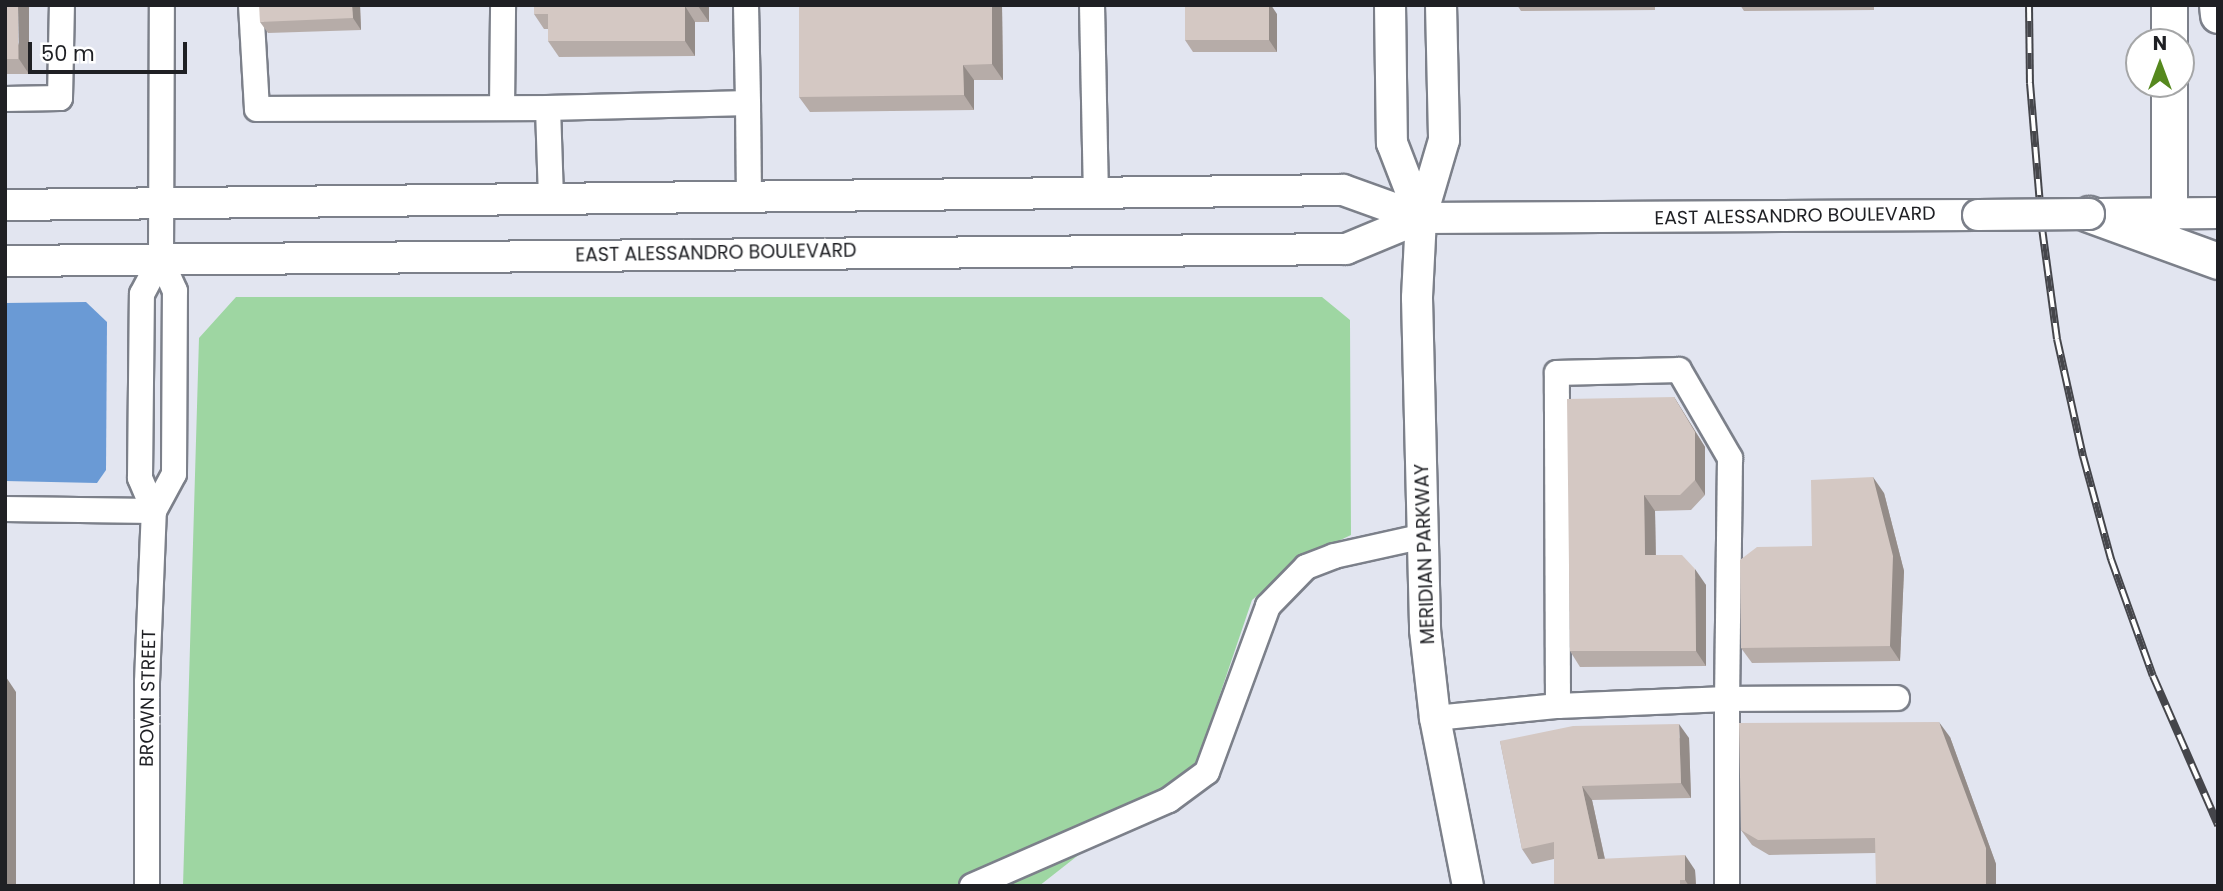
<!DOCTYPE html>
<html>
<head>
<meta charset="utf-8">
<style>
  body { margin:0 }
  #map { position:relative; width:2223px; height:891px; overflow:hidden; background:#e2e5f0; font-family:Poppins,sans-serif }
  div>[style] { position:absolute }
  .green>* { inset:0; background:#9ed6a2 }
  .water>* { inset:0; background:#6a9ad5 }
  .roads { filter:drop-shadow(2px 0 #7c808a) drop-shadow(-2px 0 #7c808a) drop-shadow(0 2px #7c808a) drop-shadow(0 -2px #7c808a) }
  .minor>* { height:24px; margin:-12px; padding:0 12px; transform-origin:12px; border-radius:12px; background:#fff }
  .major>* { height:30px; margin:-15px; padding:0 15px; transform-origin:15px; border-radius:15px; background:#fff }
  .highway>* { height:35px; margin:-17.5px; padding:0 17.5px; transform-origin:17.5px; border-radius:17.5px; background:#fff }
  .rail>* { height:8px; margin-top:-4px; transform-origin:0; background:repeating-linear-gradient(90deg,#fff 0 16px,#45464b 0 32px); box-sizing:border-box; border-block:2px solid #45464b }
  .bridges { filter:drop-shadow(2px 0 #7c808a) drop-shadow(-2px 0 #7c808a) drop-shadow(0 2px #7c808a) drop-shadow(0 -2px #7c808a) }
  .major-bridge>* { height:30px; margin:-15px; padding:0 15px; transform-origin:15px; border-radius:15px; background:#fff }
  .wall>* { inset:0; background:#b6aca8 }
  .shaded-wall>* { inset:0; background:#948c88 }
  .building>* { inset:0; background:#d4c8c3; transform-origin:0 0 }
  span { translate:-50% -50%; white-space:nowrap; text-align:center; line-height:1.15; -webkit-text-stroke:5px #fff; paint-order:stroke }
  .street-label { font-size:19px; color:#1f2024 }
  .frame { position:absolute; inset:0; border:7px solid #1f2024; pointer-events:none }
  .north { position:absolute; left:2125px; top:28px; width:70px; height:70px; box-sizing:border-box; background:#fff; border:2px solid #a5a6a7; border-radius:50%; rotate:0deg; font-size:19px; font-weight:700; line-height:28px; text-align:center; color:#1f2024 }
  .north::after { content:''; display:block; margin:auto; width:24px; height:32px; background:#55881e; clip-path:polygon(50% 0,100% 100%,50% 72%,0 100%) }
  .scale { position:absolute; left:28px; top:42px; width:159px; height:32px; box-sizing:border-box; border:4px solid #1f2024; border-top:0; padding-left:9px; font-size:21px; line-height:24px; white-space:nowrap; color:#1f2024; -webkit-text-stroke:5px #fff; paint-order:stroke }
</style>
</head>
<body>
<div id="map">
  <div class="green">
    <i style="clip-path:polygon(236px 297px,1322px 297px,1350px 320px,1351px 535px,1300px 559px,1252px 600px,1197px 762px,1039px 886px,183px 886px,199px 338px)"></i>
  </div>
  <div class="water">
    <i style="clip-path:polygon(86px 302px,107px 322px,106px 470px,97px 483px,5px 481px,5px 303px)"></i>
  </div>
  <div class="roads">
    <div class="minor">
      <i style="left:251px;top:5px;width:104px;rotate:86.7deg"></i>
      <i style="left:257px;top:109px;width:291px;rotate:-0.2deg"></i>
      <i style="left:548px;top:108px;width:89px;rotate:88.1deg"></i>
      <i style="left:746px;top:5px;width:98px;rotate:88.8deg"></i>
      <i style="left:1092px;top:5px;width:187px;rotate:88.8deg"></i>
      <i style="left:5px;top:99px;width:55px;rotate:-1deg"></i>
      <i style="left:60px;top:98px;width:93px;rotate:-88.8deg"></i>
      <i style="left:502px;top:108px;width:103px;rotate:-89.4deg"></i>
      <i style="left:548px;top:108px;width:200px;rotate:-1.4deg"></i>
      <i style="left:748px;top:103px;width:93px;rotate:89.4deg"></i>
      <i style="left:5px;top:509px;width:149px;rotate:0.8deg"></i>
      <i style="left:154px;top:511px;width:42px;rotate:-61.6deg"></i>
      <i style="left:174px;top:474px;width:183px;rotate:-89.7deg"></i>
      <i style="left:175px;top:291px;width:35px;rotate:-114deg"></i>
      <i style="left:161px;top:259px;width:254px;rotate:-89.8deg"></i>
      <i style="left:1558px;top:706px;width:333px;rotate:-90.2deg"></i>
      <i style="left:1557px;top:373px;width:122px;rotate:-1.4deg"></i>
      <i style="left:1679px;top:370px;width:102px;rotate:59.9deg"></i>
      <i style="left:1730px;top:458px;width:241px;rotate:90.7deg"></i>
      <i style="left:1727px;top:699px;width:170px;rotate:-0.3deg"></i>
      <i style="left:1435px;top:718px;width:124px;rotate:-5.6deg"></i>
      <i style="left:1558px;top:706px;width:169px;rotate:-2.4deg"></i>
      <i style="left:1727px;top:699px;width:187px;rotate:90deg"></i>
      <i style="left:147px;top:886px;width:204px;rotate:-90deg"></i>
      <i style="left:147px;top:682px;width:171px;rotate:-87.7deg"></i>
      <i style="left:154px;top:511px;width:36px;rotate:-113deg"></i>
      <i style="left:140px;top:478px;width:184px;rotate:-89.4deg"></i>
      <i style="left:142px;top:294px;width:40px;rotate:-62deg"></i>
      <i style="left:972px;top:886px;width:215px;rotate:-23.6deg"></i>
      <i style="left:1169px;top:800px;width:47px;rotate:-36.4deg"></i>
      <i style="left:1207px;top:772px;width:177px;rotate:-69.8deg"></i>
      <i style="left:1268px;top:606px;width:54px;rotate:-45.7deg"></i>
      <i style="left:1306px;top:567px;width:30px;rotate:-21deg"></i>
      <i style="left:1334px;top:556px;width:92px;rotate:-12.5deg"></i>
    </div>
    <div class="major">
      <i style="left:1390px;top:5px;width:138px;rotate:89.2deg"></i>
      <i style="left:1392px;top:143px;width:80px;rotate:68.9deg"></i>
      <i style="left:1441px;top:5px;width:135px;rotate:88.7deg"></i>
      <i style="left:1444px;top:140px;width:81px;rotate:106.4deg"></i>
      <i style="left:1421px;top:218px;width:80px;rotate:92.9deg"></i>
      <i style="left:1417px;top:298px;width:332px;rotate:88.6deg"></i>
      <i style="left:1425px;top:630px;width:89px;rotate:83.5deg"></i>
      <i style="left:1435px;top:718px;width:171px;rotate:78.9deg"></i>
      <i style="left:5px;top:205px;width:1338px;rotate:-0.64deg"></i>
      <i style="left:1343px;top:190px;width:83px;rotate:19.7deg"></i>
      <i style="left:1421px;top:218px;width:557px;rotate:-0.31deg"></i>
      <i style="left:2100px;top:214px;width:118px;rotate:-0.5deg"></i>
      <i style="left:5px;top:261px;width:1341px;rotate:-0.51deg"></i>
      <i style="left:1346px;top:249px;width:81px;rotate:-22.5deg"></i>
    </div>
    <div class="highway">
      <i style="left:2169px;top:5px;width:37px;rotate:90deg"></i>
      <i style="left:2217px;top:5px;width:10px;rotate:84deg"></i>
      <i style="left:2169px;top:84px;width:130px;rotate:90deg"></i>
      <i style="left:2089px;top:214px;width:137px;rotate:20deg"></i>
    </div>
  </div>
  <div class="rail">
    <i style="left:2029px;top:5px;width:78px;rotate:89.3deg"></i>
    <i style="left:2030px;top:83px;width:145px;rotate:85.3deg"></i>
    <i style="left:2042px;top:228px;width:112px;rotate:82.3deg"></i>
    <i style="left:2057px;top:339px;width:120px;rotate:77.5deg"></i>
    <i style="left:2083px;top:456px;width:107px;rotate:74.8deg"></i>
    <i style="left:2111px;top:559px;width:124px;rotate:70.3deg"></i>
    <i style="left:2153px;top:676px;width:163px;rotate:66.4deg"></i>
  </div>
  <div class="bridges">
    <div class="major-bridge">
      <i style="left:1978px;top:215px;width:111px;rotate:-0.5deg"></i>
    </div>
  </div>
  <div class="wall">
    <i style="clip-path:polygon(5px 5px,29px 74px,5px 74px)"></i>
    <i style="clip-path:polygon(360px 5px,361px 30px,268px 33px,260px 22px)"></i>
    <i style="clip-path:polygon(534px 5px,709px 5px,709px 22px,695px 22px,695px 56px,559px 57px,548px 41px,548px 29px,544px 29px,534px 14px)"></i>
    <i style="clip-path:polygon(1002px 5px,1003px 80px,974px 80px,974px 110px,810px 112px,799px 97px)"></i>
    <i style="clip-path:polygon(1517px 5px,1655px 5px,1655px 10px,1521px 11px)"></i>
    <i style="clip-path:polygon(1740px 5px,1874px 5px,1874px 10px,1744px 11px)"></i>
    <i style="clip-path:polygon(1277px 14px,1277px 52px,1193px 52px,1185px 40px)"></i>
    <i style="clip-path:polygon(1674px 397px,1705px 447px,1705px 495px,1691px 510px,1655px 511px,1656px 555px,1706px 585px,1706px 666px,1580px 667px,1570px 651px)"></i>
    <i style="clip-path:polygon(1884px 493px,1904px 571px,1900px 661px,1752px 663px,1741px 648px,1812px 546px)"></i>
    <i style="clip-path:polygon(1950px 737px,1996px 864px,1875px 853px,1769px 855px,1752px 845px,1741px 830px)"></i>
    <i style="clip-path:polygon(1689px 738px,1691px 798px,1592px 800px,1605px 859px,1695px 870px,1696px 886px,1554px 886px,1554px 859px,1532px 864px,1522px 849px,1500px 741px)"></i>
  </div>
  <div class="shaded-wall">
    <i style="clip-path:polygon(18px 5px,29px 5px,29px 74px,19px 59px)"></i>
    <i style="clip-path:polygon(352px 5px,360px 5px,361px 30px,353px 18px)"></i>
    <i style="clip-path:polygon(698px 5px,709px 5px,709px 22px,698px 6px)"></i>
    <i style="clip-path:polygon(992px 5px,1002px 5px,1003px 80px,992px 64px)"></i>
    <i style="clip-path:polygon(1269px 5px,1271px 5px,1277px 14px,1277px 52px,1269px 40px)"></i>
    <i style="clip-path:polygon(685px 6px,695px 22px,695px 56px,685px 41px)"></i>
    <i style="clip-path:polygon(963px 65px,974px 80px,974px 110px,964px 95px)"></i>
    <i style="clip-path:polygon(1674px 397px,1705px 447px,1705px 495px,1695px 480px)"></i>
    <i style="clip-path:polygon(1873px 477px,1884px 493px,1904px 571px,1900px 661px,1890px 646px)"></i>
    <i style="clip-path:polygon(1644px 495px,1655px 511px,1656px 571px,1645px 555px)"></i>
    <i style="clip-path:polygon(1695px 569px,1706px 585px,1706px 666px,1696px 651px)"></i>
    <i style="clip-path:polygon(6px 677px,16px 692px,16px 886px,5px 886px)"></i>
    <i style="clip-path:polygon(1939px 722px,1950px 737px,1996px 864px,1996px 886px,1986px 886px)"></i>
    <i style="clip-path:polygon(1679px 724px,1689px 738px,1691px 798px,1681px 783px)"></i>
    <i style="clip-path:polygon(1582px 786px,1592px 800px,1608px 874px,1598px 859px)"></i>
    <i style="clip-path:polygon(1685px 855px,1695px 870px,1696px 886px,1689px 886px,1685px 880px)"></i>
  </div>
  <div class="building">
    <i style="left:5px;top:5px;width:13px;height:54px"></i>
    <i style="clip-path:polygon(259px 5px,352px 5px,353px 18px,260px 22px)"></i>
    <i style="clip-path:polygon(534px 5px,698px 5px,698px 6px,685px 6px,685px 41px,548px 41px,548px 14px,534px 14px)"></i>
    <i style="clip-path:polygon(799px 5px,992px 5px,992px 64px,963px 65px,964px 95px,799px 97px)"></i>
    <i style="left:1185px;top:5px;width:84px;height:35px"></i>
    <i style="clip-path:polygon(1674px 397px,1695px 432px,1695px 480px,1680px 495px,1644px 495px,1645px 555px,1682px 555px,1695px 569px,1696px 651px,1570px 651px,1567px 399px)"></i>
    <i style="clip-path:polygon(1873px 477px,1893px 556px,1890px 646px,1741px 648px,1740px 560px,1757px 547px,1812px 546px,1811px 480px)"></i>
    <i style="clip-path:polygon(5px 677px,6px 677px,5px 886px)"></i>
    <i style="clip-path:polygon(1939px 722px,1986px 848px,1986px 886px,1876px 886px,1875px 838px,1758px 840px,1741px 830px,1739px 723px)"></i>
    <i style="clip-path:polygon(1679px 724px,1681px 783px,1582px 786px,1598px 859px,1685px 855px,1685px 880px,1680px 880px,1680px 886px,1554px 886px,1554px 842px,1522px 849px,1500px 741px,1573px 726px)"></i>
  </div>
  <div class="street-label">
    <span style="left:1795px;top:216px;rotate:-1deg">EAST ALESSANDRO BOULEVARD</span>
    <span style="left:716px;top:253px;rotate:-1deg">EAST ALESSANDRO BOULEVARD</span>
    <span style="left:1425px;top:554px;rotate:-92deg">MERIDIAN PARKWAY</span>
    <span style="left:148px;top:698px;rotate:-89deg">BROWN STREET</span>
  </div>
  <div class="frame"></div>
  <div class="north">N</div>
  <div class="scale">50 m</div>
</div>
</body>
</html>
